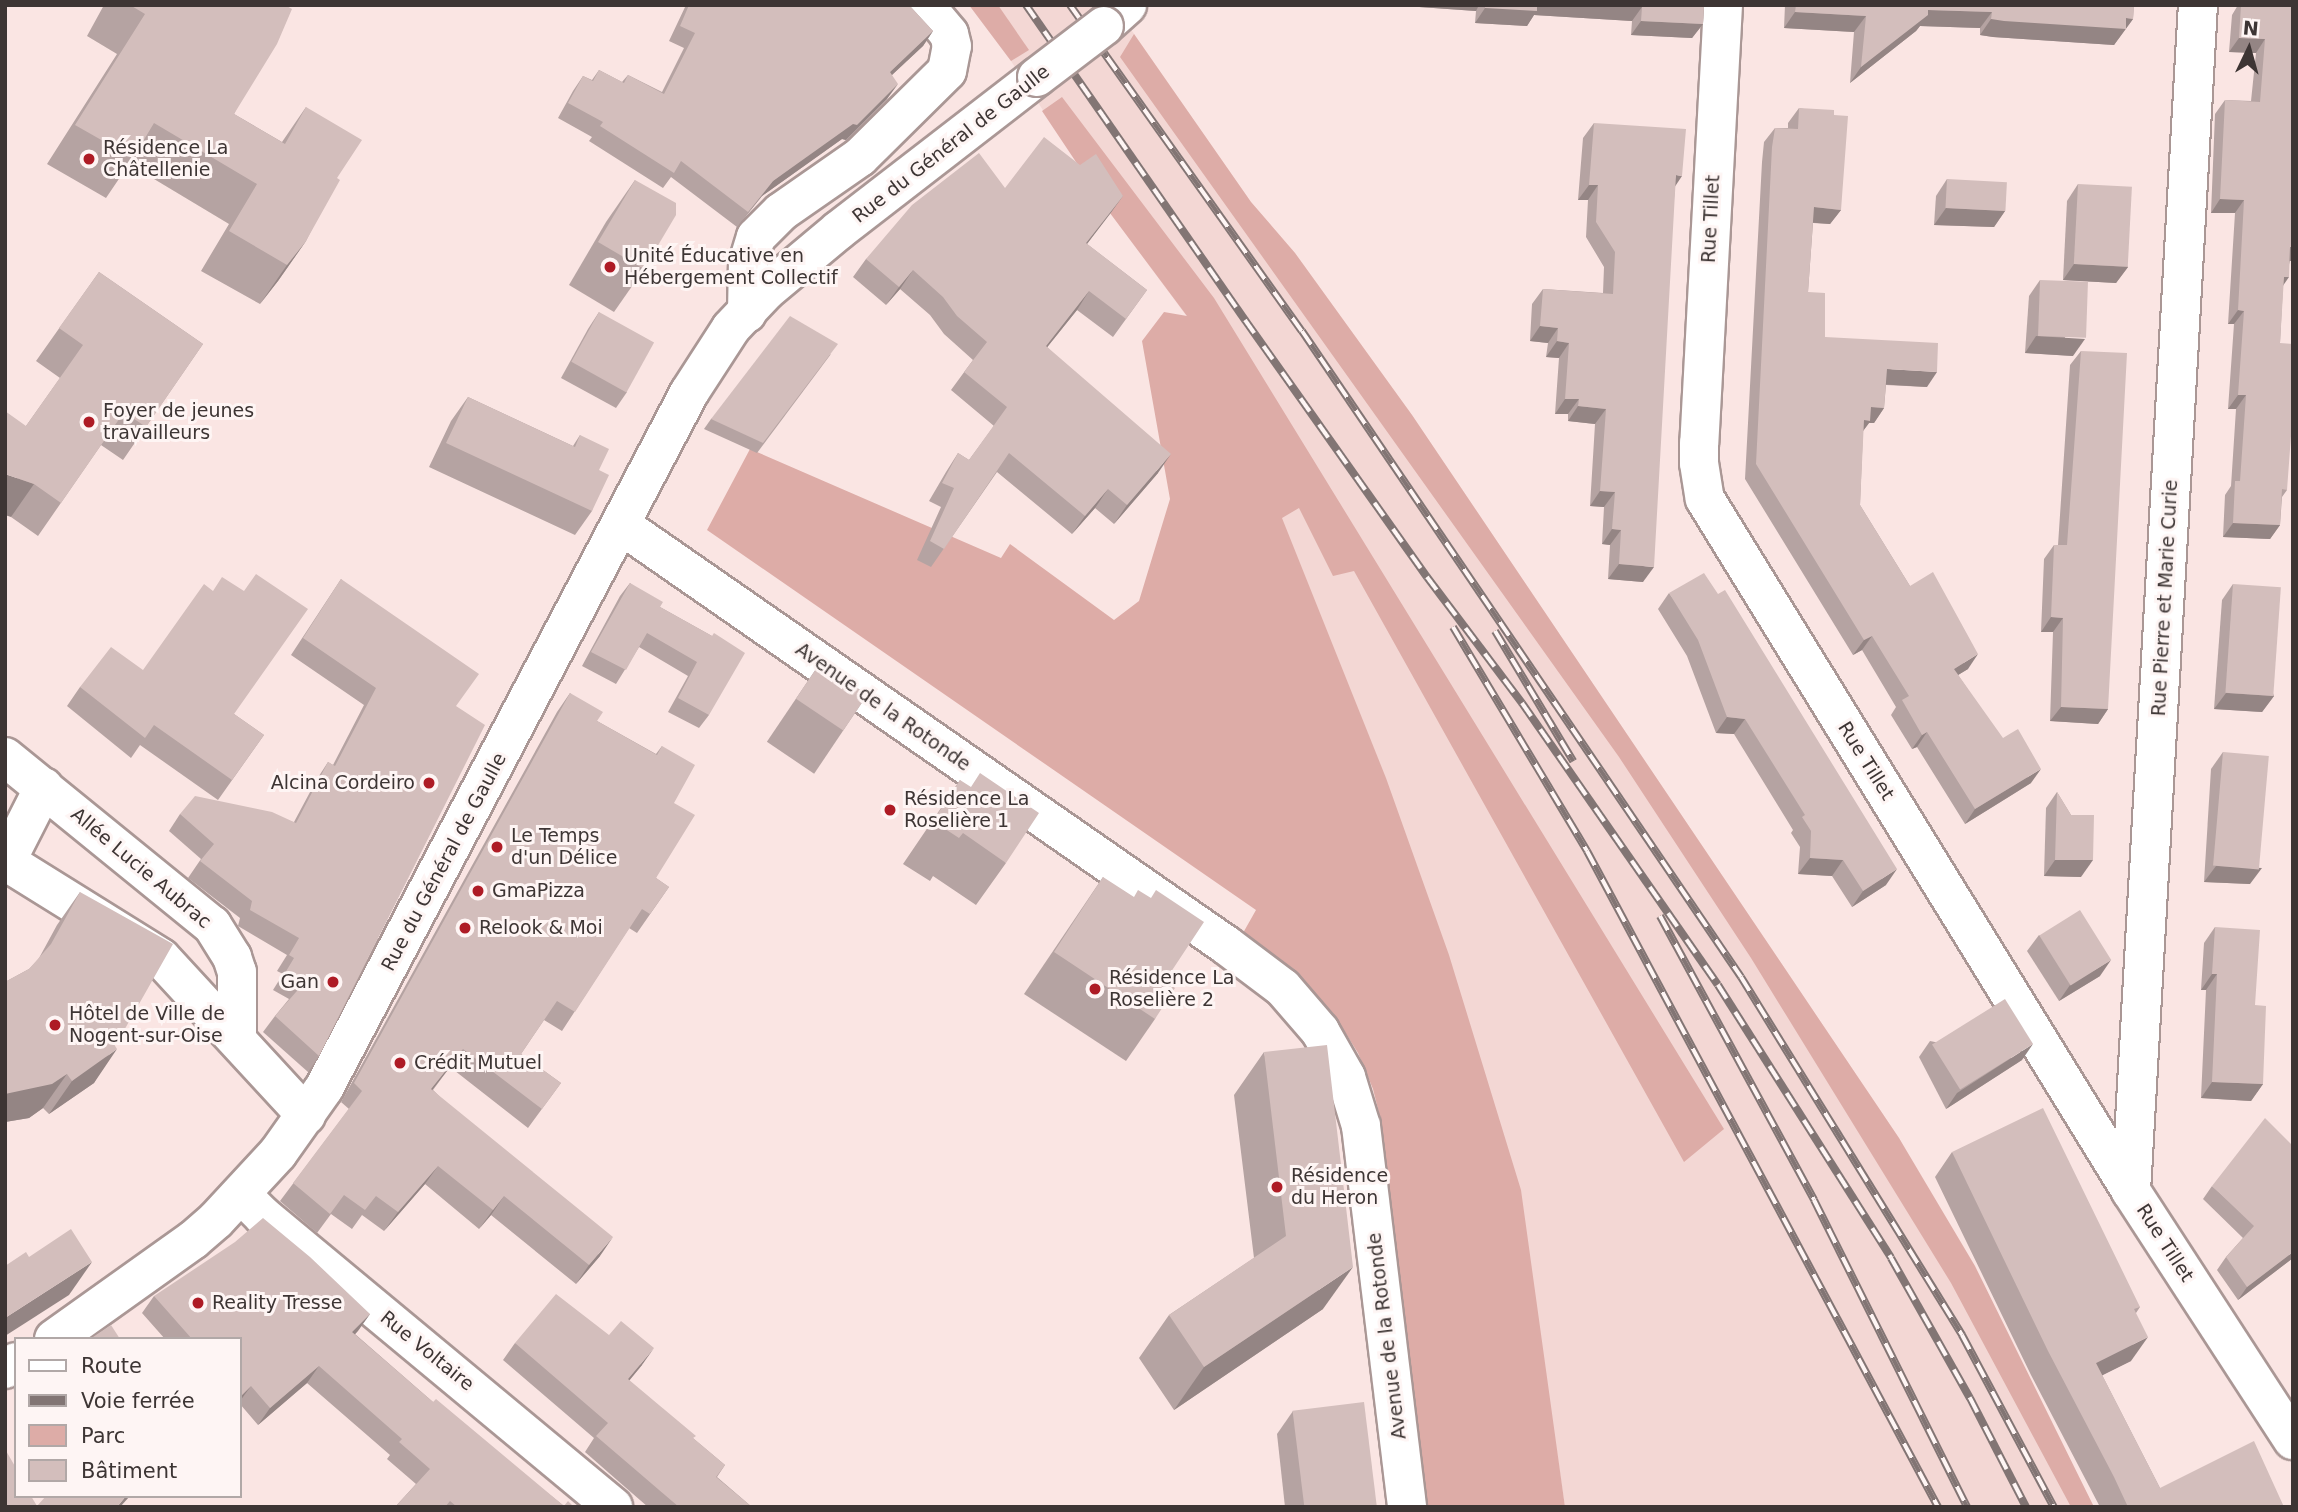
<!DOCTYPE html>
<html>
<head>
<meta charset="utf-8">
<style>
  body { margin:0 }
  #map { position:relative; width:2298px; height:1512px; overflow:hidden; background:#fae5e3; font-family:"DejaVu Sans",sans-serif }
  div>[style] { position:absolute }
  .built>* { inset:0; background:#f3d7d4 }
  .green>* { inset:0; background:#ddaca7 }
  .roads { filter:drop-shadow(2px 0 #aa9795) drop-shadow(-2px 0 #aa9795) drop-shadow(0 2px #aa9795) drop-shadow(0 -2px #aa9795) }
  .street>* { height:38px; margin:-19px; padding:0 19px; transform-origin:19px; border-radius:19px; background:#fff }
  .rail>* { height:8px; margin-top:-4px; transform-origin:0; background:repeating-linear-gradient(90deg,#fef5f4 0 16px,#827574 0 32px); box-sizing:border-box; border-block:2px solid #827574 }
  .bridges { filter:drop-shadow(2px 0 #aa9795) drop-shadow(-2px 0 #aa9795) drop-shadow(0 2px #aa9795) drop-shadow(0 -2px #aa9795) }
  .street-bridge>* { height:38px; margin:-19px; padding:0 19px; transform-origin:19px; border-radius:19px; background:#fff }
  .wall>* { inset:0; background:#b5a3a2; transform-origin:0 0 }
  .shaded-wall>* { inset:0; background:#948584 }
  .building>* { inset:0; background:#d3bebc; transform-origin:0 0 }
  .dots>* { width:19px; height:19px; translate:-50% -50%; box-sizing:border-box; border:4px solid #fef5f4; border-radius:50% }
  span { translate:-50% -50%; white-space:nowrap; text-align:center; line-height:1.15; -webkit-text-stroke:6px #fef5f4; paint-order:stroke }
  .street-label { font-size:19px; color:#3d3534 }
  .poi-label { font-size:19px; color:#3d3534 }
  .left { translate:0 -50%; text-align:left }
  .right { translate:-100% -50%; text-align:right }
  .frame { position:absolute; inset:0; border:7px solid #3d3534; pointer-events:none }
  .legend { position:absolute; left:14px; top:1337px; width:228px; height:161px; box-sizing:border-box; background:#fef5f4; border:2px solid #b1a8a7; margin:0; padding:9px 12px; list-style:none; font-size:21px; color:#3d3534 }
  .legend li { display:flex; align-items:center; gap:14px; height:35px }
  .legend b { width:35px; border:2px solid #b1a8a7 }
  .north { position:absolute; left:2214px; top:14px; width:70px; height:70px; -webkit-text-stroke:5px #fef5f4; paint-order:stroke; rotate:5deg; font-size:19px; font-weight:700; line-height:28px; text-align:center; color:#3d3534 }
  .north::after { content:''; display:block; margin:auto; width:24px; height:32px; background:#3d3534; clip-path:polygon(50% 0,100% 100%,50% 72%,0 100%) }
</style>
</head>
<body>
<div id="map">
  <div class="built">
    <i style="clip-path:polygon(969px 5px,1114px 5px,1251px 202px,1295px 253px,1412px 415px,1899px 1138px,2094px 1507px,1565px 1507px,1525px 1237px,1188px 318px,1110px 213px,1011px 61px)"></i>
  </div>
  <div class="green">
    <i style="clip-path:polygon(969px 5px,998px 5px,1029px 50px,1011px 61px)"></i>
    <i style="clip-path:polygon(1134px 34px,1251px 202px,1295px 253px,1412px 415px,1899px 1138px,1975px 1266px,2094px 1507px,2071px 1507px,1951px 1283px,1751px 958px,1619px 757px,1120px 57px)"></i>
    <i style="clip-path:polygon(1062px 97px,1214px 298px,1724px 1129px,1684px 1162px,1354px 571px,1333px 576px,1299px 508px,1282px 518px,1386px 778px,1449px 955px,1521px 1190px,1565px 1507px,1424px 1507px,1381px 1121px,1373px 1089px,1358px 1053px,1333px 1013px,1303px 981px,1243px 933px,1256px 910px,707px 530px,750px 449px,1001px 558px,1010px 544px,1114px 620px,1139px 601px,1170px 499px,1142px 341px,1164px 312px,1187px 316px,1110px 213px,1042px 111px)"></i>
  </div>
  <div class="roads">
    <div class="street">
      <i style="left:1723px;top:5px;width:439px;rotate:93.1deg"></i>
      <i style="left:1699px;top:443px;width:20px;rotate:90deg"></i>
      <i style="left:1699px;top:463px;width:36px;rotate:81deg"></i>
      <i style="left:1705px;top:499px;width:813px;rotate:58.38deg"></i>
      <i style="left:2131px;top:1191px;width:297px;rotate:57deg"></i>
      <i style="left:1104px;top:26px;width:31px;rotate:-42deg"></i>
      <i style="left:747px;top:313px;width:50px;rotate:-88.9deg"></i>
      <i style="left:748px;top:263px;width:27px;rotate:-73deg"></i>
      <i style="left:756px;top:237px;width:35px;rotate:-45deg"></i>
      <i style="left:781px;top:212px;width:96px;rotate:-34.8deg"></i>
      <i style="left:860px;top:157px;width:122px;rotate:-44.7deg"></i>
      <i style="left:947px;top:71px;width:25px;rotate:-79deg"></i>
      <i style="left:952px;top:46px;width:12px;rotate:-104deg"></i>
      <i style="left:949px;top:34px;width:38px;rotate:-130deg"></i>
      <i style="left:621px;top:525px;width:736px;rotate:34.77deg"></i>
      <i style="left:1226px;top:945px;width:71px;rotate:37deg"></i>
      <i style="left:1283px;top:988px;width:57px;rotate:49.3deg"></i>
      <i style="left:1320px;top:1031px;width:53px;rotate:60.5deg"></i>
      <i style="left:1346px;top:1077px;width:51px;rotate:73deg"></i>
      <i style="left:1361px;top:1126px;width:384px;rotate:83.1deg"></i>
      <i style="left:5px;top:757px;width:267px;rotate:39.1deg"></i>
      <i style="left:212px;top:925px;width:38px;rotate:58deg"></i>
      <i style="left:232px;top:957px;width:16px;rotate:72deg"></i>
      <i style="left:237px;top:972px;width:66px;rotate:90deg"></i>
      <i style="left:7px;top:862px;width:181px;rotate:31.9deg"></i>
      <i style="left:161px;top:958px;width:214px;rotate:47.3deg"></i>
      <i style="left:5px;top:864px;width:86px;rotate:-63.1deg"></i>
      <i style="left:2131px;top:1191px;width:1188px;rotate:-86.77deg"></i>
      <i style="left:241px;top:1194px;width:31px;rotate:45deg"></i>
      <i style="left:263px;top:1216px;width:455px;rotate:39.7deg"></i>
      <i style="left:54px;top:1339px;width:171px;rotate:-35.5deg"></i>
      <i style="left:193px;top:1240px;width:30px;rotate:-41deg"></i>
      <i style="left:216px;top:1220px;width:91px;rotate:-47.2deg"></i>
      <i style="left:278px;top:1153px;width:80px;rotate:-54.7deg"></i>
      <i style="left:324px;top:1088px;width:785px;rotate:-62.29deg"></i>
      <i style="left:689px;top:393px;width:77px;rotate:-57.1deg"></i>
      <i style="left:731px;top:328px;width:51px;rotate:-46.6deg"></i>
      <i style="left:766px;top:291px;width:95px;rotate:-39.9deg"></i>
      <i style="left:839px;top:230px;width:250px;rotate:-37.7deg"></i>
      <i style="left:5px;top:1369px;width:13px;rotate:-32deg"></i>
    </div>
  </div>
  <div class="rail">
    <i style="left:1026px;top:5px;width:384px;rotate:55.2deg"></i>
    <i style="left:1245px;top:320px;width:315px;rotate:54.7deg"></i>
    <i style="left:1427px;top:577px;width:158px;rotate:53deg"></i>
    <i style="left:1522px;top:703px;width:343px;rotate:55.2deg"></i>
    <i style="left:1718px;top:985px;width:323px;rotate:57.6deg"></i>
    <i style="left:1891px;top:1258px;width:161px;rotate:60.6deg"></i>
    <i style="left:1970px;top:1398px;width:123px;rotate:62.8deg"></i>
    <i style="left:1070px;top:5px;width:400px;rotate:54.6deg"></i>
    <i style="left:1302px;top:331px;width:781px;rotate:55.8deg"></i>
    <i style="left:1741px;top:977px;width:421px;rotate:58.3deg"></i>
    <i style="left:1962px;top:1335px;width:195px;rotate:61.9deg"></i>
    <i style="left:1453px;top:627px;width:261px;rotate:59.1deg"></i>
    <i style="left:1587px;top:851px;width:744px;rotate:61.85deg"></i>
    <i style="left:1495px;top:631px;width:152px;rotate:59deg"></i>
    <i style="left:1660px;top:916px;width:323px;rotate:61.5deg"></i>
    <i style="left:1814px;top:1200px;width:343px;rotate:63.5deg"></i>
  </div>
  <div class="bridges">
    <div class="street-bridge">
      <i style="left:1037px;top:77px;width:84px;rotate:-37.3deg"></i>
    </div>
  </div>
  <div class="wall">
    <i style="clip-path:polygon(104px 5px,285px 5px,234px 114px,282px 142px,306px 107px,337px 178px,306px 241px,278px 281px,260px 304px,201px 271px,229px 224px,129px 164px,106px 198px,47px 164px,117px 54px,87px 36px)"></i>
    <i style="clip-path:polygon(686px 5px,909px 5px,933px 31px,923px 46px,892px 75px,887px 99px,846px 140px,842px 139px,762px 196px,737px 227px,671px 177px,663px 188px,589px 141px,592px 137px,558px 118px,573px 91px,583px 76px,592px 80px,599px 70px,622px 82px,628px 75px,662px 92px,684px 48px,669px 41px)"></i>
    <i style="clip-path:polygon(1405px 5px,1704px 5px,1703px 24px,1692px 38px,1631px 35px,1632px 21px,1534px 15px,1527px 26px,1475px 23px,1476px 11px,1405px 6px)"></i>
    <i style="clip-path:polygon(1785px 5px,2134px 5px,2133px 19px,2114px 45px,1993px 37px,1980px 35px,1980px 28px,1920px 26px,1916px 31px,1850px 83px,1854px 32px,1784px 28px)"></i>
    <i style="clip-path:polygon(2238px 5px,2293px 5px,2290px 261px,2283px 286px,2280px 343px,2287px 490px,2282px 497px,2280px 525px,2270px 539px,2223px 537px,2225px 495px,2231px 486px,2236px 409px,2228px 409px,2234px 324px,2228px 324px,2235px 213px,2211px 213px,2215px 114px,2225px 100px,2251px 101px,2256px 53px,2229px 52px,2232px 15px)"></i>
    <i style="clip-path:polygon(1799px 108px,1834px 115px,1841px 210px,1830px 224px,1813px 223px,1808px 292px,1825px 337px,1927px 387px,1886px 385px,1884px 408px,1874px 423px,1869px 423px,1863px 431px,1860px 505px,1910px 586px,1968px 669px,1958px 675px,2031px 783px,1965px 824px,1917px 747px,1912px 749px,1891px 715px,1896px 707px,1862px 650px,1853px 655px,1745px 479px,1762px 162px,1764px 142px,1775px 128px,1788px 128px,1788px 123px)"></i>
    <i style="clip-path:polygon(1594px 123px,1675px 187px,1643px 582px,1608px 579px,1610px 545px,1602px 544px,1604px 507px,1590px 506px,1595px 424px,1568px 421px,1568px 414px,1555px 414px,1559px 358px,1546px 357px,1548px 343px,1530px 341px,1532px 304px,1543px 289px,1603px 293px,1604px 267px,1586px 237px,1588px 200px,1578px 200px,1583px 138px)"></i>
    <i style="clip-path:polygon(1080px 165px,1123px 196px,1087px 244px,1147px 290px,1113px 337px,1077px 310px,1047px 347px,1158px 473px,1114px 524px,1095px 508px,1072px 534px,997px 472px,931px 567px,917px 560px,941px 507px,929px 501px,946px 472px,958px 453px,969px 460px,994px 426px,951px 390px,973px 360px,944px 334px,930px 315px,900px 289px,886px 305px,853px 277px,866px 259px)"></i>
    <i style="clip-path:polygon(1947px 179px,2005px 211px,1994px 227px,1934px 225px,1936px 196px)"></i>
    <i style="clip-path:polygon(635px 180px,644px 269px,614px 312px,569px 285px,606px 222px)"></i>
    <i style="clip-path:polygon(2078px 184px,2128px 267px,2116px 283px,2063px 280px,2067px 201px)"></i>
    <i style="clip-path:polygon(99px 272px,203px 344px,123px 460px,101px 445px,38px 536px,11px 517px,26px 426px,60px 378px,36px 361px)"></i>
    <i style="clip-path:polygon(2040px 280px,2073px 356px,2025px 353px,2029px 296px)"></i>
    <i style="clip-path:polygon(599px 312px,627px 392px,616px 408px,561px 378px,588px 329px)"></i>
    <i style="clip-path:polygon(2081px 351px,2108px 709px,2098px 724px,2050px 721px,2053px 632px,2041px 632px,2044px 559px,2054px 545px,2058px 545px,2070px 365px)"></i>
    <i style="clip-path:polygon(831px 354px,757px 453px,704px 429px,711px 419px)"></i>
    <i style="clip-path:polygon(468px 397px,573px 446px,580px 435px,599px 470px,592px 511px,575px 535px,429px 467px,451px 421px)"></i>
    <i style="clip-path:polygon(341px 579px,456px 706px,319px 1056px,308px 1072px,263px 1032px,275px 1016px,289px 999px,273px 990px,283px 974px,277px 971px,287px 955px,238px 926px,240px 918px,188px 878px,201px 859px,169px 831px,180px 814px,294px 822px,317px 779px,328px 762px,333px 765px,364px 705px,291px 655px)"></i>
    <i style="clip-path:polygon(630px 583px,660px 607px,712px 636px,709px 715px,699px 728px,668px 712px,688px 676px,639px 647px,616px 684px,582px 666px,620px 596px)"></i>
    <i style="clip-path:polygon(2233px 584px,2274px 696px,2262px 712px,2214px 709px,2222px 600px)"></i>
    <i style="clip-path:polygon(1669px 593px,1886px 885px,1852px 907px,1832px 876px,1798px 874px,1800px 847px,1791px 833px,1793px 830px,1734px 734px,1716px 733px,1687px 656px,1658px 609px)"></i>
    <i style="left:820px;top:663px;width:57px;height:95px;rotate:34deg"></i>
    <i style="clip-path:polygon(143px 670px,234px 714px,264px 735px,218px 800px,140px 745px,131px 758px,67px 706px,80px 687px)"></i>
    <i style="clip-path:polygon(570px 693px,597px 721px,656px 754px,662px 746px,674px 803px,656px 878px,669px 887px,637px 933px,629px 928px,562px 1031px,544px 1020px,521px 1054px,561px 1083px,528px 1128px,450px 1067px,433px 1090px,600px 1256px,576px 1284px,491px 1215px,479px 1229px,425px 1184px,384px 1231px,362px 1215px,352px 1229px,331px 1214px,317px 1233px,280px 1201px,349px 1109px,341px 1102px,557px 712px)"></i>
    <i style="clip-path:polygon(2223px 752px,2250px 884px,2204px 882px,2211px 769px)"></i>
    <i style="clip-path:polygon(960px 780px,1006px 863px,976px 905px,933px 876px,930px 881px,903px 864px)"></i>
    <i style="clip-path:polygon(2057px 792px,2071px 815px,2081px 877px,2044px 876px,2046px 808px)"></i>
    <i style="clip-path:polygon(1103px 877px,1165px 981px,1155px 1019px,1126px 1061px,1024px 994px)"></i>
    <i style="clip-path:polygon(80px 892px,122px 1034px,114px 1045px,94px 1083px,49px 1114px,43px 1108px,29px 1118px,5px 1122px,5px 982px,29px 969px,38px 960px,57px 925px)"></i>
    <i style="clip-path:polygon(2215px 927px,2263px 1084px,2251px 1101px,2201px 1098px,2206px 990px,2201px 990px,2204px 943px)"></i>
    <i style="clip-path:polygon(2039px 935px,2100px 976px,2059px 1001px,2027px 951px)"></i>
    <i style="clip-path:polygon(1930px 1041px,2022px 1060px,1946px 1109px,1919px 1057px)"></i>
    <i style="clip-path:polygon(1264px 1052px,1323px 1309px,1174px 1410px,1139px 1358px,1169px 1315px,1254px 1258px,1234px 1095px)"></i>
    <i style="clip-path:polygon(1952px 1152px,2140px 1307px,2136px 1313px,2131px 1361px,2102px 1375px,2160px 1488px,2284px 1507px,2100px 1507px,2031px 1375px,1935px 1177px)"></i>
    <i style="clip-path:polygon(2212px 1186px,2293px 1258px,2238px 1300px,2217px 1270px,2226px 1257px,2243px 1238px,2203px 1199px)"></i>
    <i style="clip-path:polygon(154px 1296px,370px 1314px,355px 1334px,433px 1402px,564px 1506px,574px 1507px,395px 1507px,416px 1484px,387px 1459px,390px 1455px,307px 1383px,258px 1425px,240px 1404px,240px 1339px,165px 1339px,142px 1313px)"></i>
    <i style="clip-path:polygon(515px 1343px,642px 1365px,629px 1381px,694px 1439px,725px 1465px,717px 1477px,752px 1507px,648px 1507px,585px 1452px,594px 1438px,503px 1360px)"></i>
    <i style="clip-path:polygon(1293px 1411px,1376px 1507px,1285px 1507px,1277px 1434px)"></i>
  </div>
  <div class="shaded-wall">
    <i style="clip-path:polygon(1406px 5px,1479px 5px,1476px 11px,1405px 6px)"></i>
    <i style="clip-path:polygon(1534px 5px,1619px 5px,1642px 7px,1632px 21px,1534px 15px,1527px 26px,1475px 23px,1485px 8px)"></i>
    <i style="clip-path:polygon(1928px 10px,1992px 12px,1980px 28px,1920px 26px,1916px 31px,1850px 83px,1861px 67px)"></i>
    <i style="clip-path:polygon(1795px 12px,1866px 16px,1854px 32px,1784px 28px)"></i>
    <i style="clip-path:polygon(2126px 18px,2133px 19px,2114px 45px,1993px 37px,1980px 35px,1991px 19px)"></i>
    <i style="clip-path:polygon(1641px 21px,1703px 24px,1692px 38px,1631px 35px)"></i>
    <i style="clip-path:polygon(933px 31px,923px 46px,879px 87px,890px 72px)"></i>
    <i style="clip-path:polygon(2239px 38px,2265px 39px,2256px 53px,2229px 52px)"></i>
    <i style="clip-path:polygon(898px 84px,887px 99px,846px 140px,842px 139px,762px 196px,737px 227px,773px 181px)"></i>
    <i style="clip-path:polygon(1676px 175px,1682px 176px,1672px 191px)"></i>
    <i style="clip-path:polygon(1589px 185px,1598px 185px,1588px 200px,1578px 200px)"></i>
    <i style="clip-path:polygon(1123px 196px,1110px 214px,1073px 262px,1086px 243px)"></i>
    <i style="clip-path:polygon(2220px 199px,2244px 200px,2235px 213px,2211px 213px)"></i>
    <i style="clip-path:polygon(1814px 207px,1841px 210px,1830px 224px,1804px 222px)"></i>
    <i style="clip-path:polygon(1946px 208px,2005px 211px,1994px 227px,1934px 225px)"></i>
    <i style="clip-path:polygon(306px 241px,278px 281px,260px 304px,287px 265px)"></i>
    <i style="clip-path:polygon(2290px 247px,2293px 247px,2293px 261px,2281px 261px)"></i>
    <i style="clip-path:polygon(2074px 264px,2128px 267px,2116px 283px,2063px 280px)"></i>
    <i style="clip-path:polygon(913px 270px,900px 289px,886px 305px,899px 287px)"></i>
    <i style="clip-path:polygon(2284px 277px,2289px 277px,2280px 290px)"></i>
    <i style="clip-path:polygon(1089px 291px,1077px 310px,1033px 365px,1046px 346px)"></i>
    <i style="clip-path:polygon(2238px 310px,2244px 311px,2234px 324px,2228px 324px)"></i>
    <i style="clip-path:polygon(1540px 326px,1558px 328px,1548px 343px,1530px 341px)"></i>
    <i style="clip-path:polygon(2036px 336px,2085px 339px,2073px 356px,2025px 353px)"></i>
    <i style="clip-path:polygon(1557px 341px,1569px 343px,1559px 358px,1546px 357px)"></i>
    <i style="clip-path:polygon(1887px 369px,1937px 372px,1927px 387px,1877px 384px)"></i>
    <i style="clip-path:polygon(2238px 395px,2246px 395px,2236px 409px,2228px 409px)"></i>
    <i style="clip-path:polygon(1565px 399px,1579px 399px,1568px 414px,1555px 414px)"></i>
    <i style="clip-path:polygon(1578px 406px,1606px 409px,1595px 424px,1568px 421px)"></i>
    <i style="clip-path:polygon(1871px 407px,1884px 408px,1874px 423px,1869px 423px,1860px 435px,1853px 435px)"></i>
    <i style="clip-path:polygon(1171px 454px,1158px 473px,1114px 524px,1127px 505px)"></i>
    <i style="clip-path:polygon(5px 474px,34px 484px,11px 517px,5px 515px)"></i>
    <i style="clip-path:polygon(1108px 489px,1095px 508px,1072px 534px,1085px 516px)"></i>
    <i style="clip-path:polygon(1600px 491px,1615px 492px,1604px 507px,1590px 506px)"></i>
    <i style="clip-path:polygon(2233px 523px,2280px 525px,2270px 539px,2223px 537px)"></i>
    <i style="clip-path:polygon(1612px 529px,1621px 530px,1610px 545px,1602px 544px)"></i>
    <i style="clip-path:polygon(1619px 564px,1654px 567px,1643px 582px,1608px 579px)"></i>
    <i style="clip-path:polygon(2051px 617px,2063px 618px,2053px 632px,2041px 632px)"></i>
    <i style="clip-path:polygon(1872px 636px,1862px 650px,1853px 655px,1864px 640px)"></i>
    <i style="clip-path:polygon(1978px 654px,1968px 669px,1943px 684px,1954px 669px)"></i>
    <i style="clip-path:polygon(2226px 693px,2274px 696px,2262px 712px,2214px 709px)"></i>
    <i style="clip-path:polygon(2061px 707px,2108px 709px,2098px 724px,2050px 721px)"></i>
    <i style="clip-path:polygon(1727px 717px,1745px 719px,1734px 734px,1716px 733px)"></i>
    <i style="clip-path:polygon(1927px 732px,1917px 747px,1912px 749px,1922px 735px)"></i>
    <i style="clip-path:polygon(2041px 769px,2031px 783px,1965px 824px,1975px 809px)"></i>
    <i style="clip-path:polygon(1810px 858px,1843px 860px,1832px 876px,1798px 874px)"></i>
    <i style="clip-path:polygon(2055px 860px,2093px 860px,2081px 877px,2044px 876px)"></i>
    <i style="clip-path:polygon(2216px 866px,2262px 868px,2250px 884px,2204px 882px)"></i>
    <i style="clip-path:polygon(1897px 869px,1886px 885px,1852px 907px,1863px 891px)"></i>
    <i style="clip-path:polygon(2111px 960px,2100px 976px,2059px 1001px,2070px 985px)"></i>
    <i style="clip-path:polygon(2212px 974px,2217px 974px,2206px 990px,2201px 990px)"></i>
    <i style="clip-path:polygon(122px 1034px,106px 1057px,117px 1049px,94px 1083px,49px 1114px,72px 1081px,112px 1041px)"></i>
    <i style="clip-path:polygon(2033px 1044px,2022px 1060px,1946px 1109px,1957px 1093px)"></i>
    <i style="clip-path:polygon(463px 1049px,450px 1067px,418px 1108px,431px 1089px)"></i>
    <i style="clip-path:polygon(67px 1074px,43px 1108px,29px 1118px,5px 1122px,5px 1094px)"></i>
    <i style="clip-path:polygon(2212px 1082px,2263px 1084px,2251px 1101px,2201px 1098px)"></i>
    <i style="clip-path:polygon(438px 1166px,425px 1184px,384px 1231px,398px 1212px)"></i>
    <i style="clip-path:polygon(504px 1196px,491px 1215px,479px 1229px,493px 1210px)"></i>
    <i style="clip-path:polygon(613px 1237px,600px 1256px,576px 1284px,589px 1265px)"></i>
    <i style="clip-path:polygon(2293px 1252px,2293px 1258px,2238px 1300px,2247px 1287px)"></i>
    <i style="clip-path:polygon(92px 1262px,69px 1295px,5px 1336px,5px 1318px)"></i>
    <i style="clip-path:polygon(1353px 1267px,1323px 1309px,1174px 1410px,1204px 1367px)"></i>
    <i style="clip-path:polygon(370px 1314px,358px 1331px,341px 1349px,352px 1332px)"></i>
    <i style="clip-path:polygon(2148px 1337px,2131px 1361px,2079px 1387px,2096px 1363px)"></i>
    <i style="clip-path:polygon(654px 1348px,642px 1365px,616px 1396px,628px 1379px)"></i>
    <i style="clip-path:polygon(319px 1366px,307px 1383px,258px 1425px,270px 1408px)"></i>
    <i style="clip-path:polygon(251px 1386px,240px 1401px,240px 1397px)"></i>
    <i style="clip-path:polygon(126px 1496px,130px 1496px,120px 1507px,117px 1507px)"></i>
  </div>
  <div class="building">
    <i style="clip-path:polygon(130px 5px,285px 5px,292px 9px,277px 44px,234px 114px,285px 144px,306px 107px,362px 140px,337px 178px,340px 180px,306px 241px,287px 265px,229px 231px,257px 184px,154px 123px,133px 158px,75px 125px,145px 14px)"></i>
    <i style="clip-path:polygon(689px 5px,909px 5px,933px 31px,890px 72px,898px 84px,857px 125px,853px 124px,773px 181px,748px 212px,681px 161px,674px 173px,600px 126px,603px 122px,568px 103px,583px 76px,593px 81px,599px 70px,624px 83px,628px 75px,664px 94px,695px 33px,680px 26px)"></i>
    <i style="clip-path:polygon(1485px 5px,1537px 5px,1537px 11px,1485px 8px)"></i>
    <i style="clip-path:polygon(1619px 5px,1704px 5px,1703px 24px,1641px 21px,1642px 7px)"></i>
    <i style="clip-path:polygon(1796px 5px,2134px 5px,2133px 19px,2126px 18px,2126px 29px,2004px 21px,1991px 19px,1992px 12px,1928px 10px,1928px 15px,1861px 67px,1866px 16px,1795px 12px)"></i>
    <i style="clip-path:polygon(2241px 5px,2293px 5px,2293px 247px,2290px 247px,2289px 277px,2284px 277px,2280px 343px,2293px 344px,2293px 409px,2287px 490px,2282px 489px,2280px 525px,2233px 523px,2235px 481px,2240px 481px,2246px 395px,2238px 395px,2244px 311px,2238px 310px,2244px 200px,2220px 199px,2225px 100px,2260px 102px,2265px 39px,2239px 38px)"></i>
    <i style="clip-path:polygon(1799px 108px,1834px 110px,1834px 115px,1848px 116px,1841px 210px,1814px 207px,1808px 292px,1825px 293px,1825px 337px,1938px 343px,1937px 372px,1887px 369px,1884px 408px,1871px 407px,1870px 421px,1864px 420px,1860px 505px,1910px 586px,1933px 572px,1978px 654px,1954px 669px,2003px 738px,2018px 729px,2041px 769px,1975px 809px,1927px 732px,1922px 735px,1902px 700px,1909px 696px,1872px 636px,1864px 640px,1756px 464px,1772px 147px,1775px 128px,1798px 129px)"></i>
    <i style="clip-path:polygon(1594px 123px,1686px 129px,1682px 176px,1676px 175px,1654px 567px,1619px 564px,1621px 530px,1612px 529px,1615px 492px,1600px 491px,1606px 409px,1578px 406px,1579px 399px,1565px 399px,1569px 343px,1557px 341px,1558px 328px,1540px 326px,1543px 289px,1613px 294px,1615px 252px,1596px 222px,1598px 185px,1589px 185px)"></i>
    <i style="clip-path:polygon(1044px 137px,1080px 165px,1096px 154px,1123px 196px,1086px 243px,1147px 290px,1126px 319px,1089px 291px,1046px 346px,1171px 454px,1127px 505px,1108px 489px,1085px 516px,1009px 453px,944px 549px,930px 541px,954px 488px,942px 483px,958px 453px,969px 460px,1007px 407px,964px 372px,987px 342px,957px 316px,943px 297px,913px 270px,899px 287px,866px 259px,912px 205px,979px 153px,1005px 188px)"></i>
    <i style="left:1947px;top:179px;width:60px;height:29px;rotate:3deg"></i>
    <i style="clip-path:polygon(635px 180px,676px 203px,676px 215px,644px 269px,598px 242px)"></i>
    <i style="left:2078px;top:184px;width:54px;height:80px;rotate:3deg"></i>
    <i style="clip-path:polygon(99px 272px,203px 344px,146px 427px,124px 412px,61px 503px,34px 484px,5px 474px,5px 411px,26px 426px,83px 345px,59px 328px)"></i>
    <i style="left:2040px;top:280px;width:48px;height:56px;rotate:2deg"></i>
    <i style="left:599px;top:312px;width:63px;height:57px;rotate:29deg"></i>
    <i style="clip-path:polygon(790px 316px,838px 344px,763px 443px,711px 419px)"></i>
    <i style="clip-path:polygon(2081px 351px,2127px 353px,2108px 709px,2061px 707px,2063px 618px,2051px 617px,2054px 545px,2067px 545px)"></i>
    <i style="clip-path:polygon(468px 397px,575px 447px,580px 435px,609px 449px,599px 470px,609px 475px,592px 511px,446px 443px)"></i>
    <i style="clip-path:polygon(1704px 573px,1718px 594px,1725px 590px,1897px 869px,1863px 891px,1843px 860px,1810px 858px,1811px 831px,1802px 817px,1805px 815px,1745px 719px,1727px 717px,1698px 640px,1669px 593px)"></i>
    <i style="clip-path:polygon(256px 574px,308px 609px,234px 714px,264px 735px,232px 780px,154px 725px,145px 738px,80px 687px,111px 647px,143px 670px,204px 584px,213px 591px,222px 577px,244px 591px)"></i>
    <i style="clip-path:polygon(341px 579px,479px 674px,456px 706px,485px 725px,319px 1056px,275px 1016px,303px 984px,285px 973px,294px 958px,289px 955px,299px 938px,250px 910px,252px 901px,200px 861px,214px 844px,180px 814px,195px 796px,272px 812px,296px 823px,328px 762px,335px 766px,376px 688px,303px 638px)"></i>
    <i style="clip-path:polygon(630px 583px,663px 602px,660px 607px,712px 636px,714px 633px,745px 653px,709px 715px,678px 698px,697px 662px,647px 633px,626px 670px,591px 652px)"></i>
    <i style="left:2233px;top:584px;width:48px;height:109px;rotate:4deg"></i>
    <i style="left:820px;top:663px;width:57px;height:43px;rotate:34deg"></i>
    <i style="clip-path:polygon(570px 693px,603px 712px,597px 721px,657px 755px,662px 746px,695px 765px,674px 803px,695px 815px,656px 878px,669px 887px,650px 914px,642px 909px,575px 1012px,557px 1001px,521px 1054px,561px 1083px,542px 1109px,463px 1049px,431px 1089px,613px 1237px,589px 1265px,504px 1196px,493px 1210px,438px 1166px,398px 1212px,376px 1196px,365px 1210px,344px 1195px,330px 1214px,293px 1183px,362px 1091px,354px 1083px)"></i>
    <i style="left:2223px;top:752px;width:46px;height:114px;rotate:5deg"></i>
    <i style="clip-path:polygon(980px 773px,1039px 813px,1006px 863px,963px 833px,959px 838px,933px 821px,960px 780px,971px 787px)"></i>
    <i style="clip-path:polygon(2057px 792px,2071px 815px,2094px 815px,2093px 860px,2055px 860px)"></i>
    <i style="clip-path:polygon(1103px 877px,1134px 897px,1138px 890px,1151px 898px,1156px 890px,1204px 922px,1165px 981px,1175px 988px,1155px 1019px,1054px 952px)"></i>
    <i style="clip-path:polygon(80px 892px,173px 944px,122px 1034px,112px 1041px,117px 1049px,72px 1081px,67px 1074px,52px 1084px,5px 1094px,5px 982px,29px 969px,51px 944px)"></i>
    <i style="left:2080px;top:910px;width:59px;height:48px;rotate:58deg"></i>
    <i style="clip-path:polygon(2215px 927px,2260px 930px,2255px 1005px,2266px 1006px,2263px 1084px,2212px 1082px,2217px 974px,2212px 974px)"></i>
    <i style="left:2005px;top:999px;width:53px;height:86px;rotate:58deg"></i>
    <i style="clip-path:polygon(1327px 1045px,1353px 1267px,1204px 1367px,1169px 1315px,1286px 1236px,1264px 1052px)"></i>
    <i style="clip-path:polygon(2043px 1108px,2140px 1307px,2134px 1309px,2148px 1337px,2096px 1363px,2160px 1488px,2254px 1441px,2284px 1507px,2128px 1507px,2114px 1477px,2048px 1351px,1952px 1152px)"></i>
    <i style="clip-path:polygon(2265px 1118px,2293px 1146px,2293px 1252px,2247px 1287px,2226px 1257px,2254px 1226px,2212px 1186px)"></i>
    <i style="clip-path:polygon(263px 1218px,310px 1257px,370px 1314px,352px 1332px,433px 1402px,436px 1399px,564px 1506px,568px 1501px,574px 1507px,457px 1507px,450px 1501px,445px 1507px,395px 1507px,430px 1469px,399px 1442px,402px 1439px,319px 1366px,270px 1408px,251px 1386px,240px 1397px,240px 1339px,192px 1339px,154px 1296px,235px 1242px)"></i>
    <i style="clip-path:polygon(71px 1229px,92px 1262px,5px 1318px,5px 1266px,26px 1252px,29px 1257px)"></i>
    <i style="clip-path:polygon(556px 1294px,609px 1335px,621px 1321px,654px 1348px,628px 1379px,696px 1436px,693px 1438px,725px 1465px,716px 1477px,752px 1507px,679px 1507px,596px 1436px,608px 1423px,515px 1343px)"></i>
    <i style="clip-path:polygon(111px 1325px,120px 1339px,90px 1339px)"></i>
    <i style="left:1364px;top:1402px;width:106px;height:72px;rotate:83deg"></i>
    <i style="clip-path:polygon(5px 1449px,16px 1468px,16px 1496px,31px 1496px,37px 1506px,46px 1496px,126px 1496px,117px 1507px,5px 1507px)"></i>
  </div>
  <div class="dots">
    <i style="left:89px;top:159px;background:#ae1b25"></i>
    <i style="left:610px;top:267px;background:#ae1b25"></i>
    <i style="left:89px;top:422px;background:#ae1b25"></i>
    <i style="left:429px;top:783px;background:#ae1b25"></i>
    <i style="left:890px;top:810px;background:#ae1b25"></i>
    <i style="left:497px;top:847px;background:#ae1b25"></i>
    <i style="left:478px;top:891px;background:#ae1b25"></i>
    <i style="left:465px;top:928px;background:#ae1b25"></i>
    <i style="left:333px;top:982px;background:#ae1b25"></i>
    <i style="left:1095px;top:989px;background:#ae1b25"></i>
    <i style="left:55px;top:1025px;background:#ae1b25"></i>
    <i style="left:400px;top:1063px;background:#ae1b25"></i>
    <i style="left:1277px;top:1187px;background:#ae1b25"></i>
    <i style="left:198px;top:1303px;background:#ae1b25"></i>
  </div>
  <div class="street-label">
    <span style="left:951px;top:144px;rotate:-38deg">Rue du Général de Gaulle</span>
    <span style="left:1711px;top:219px;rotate:-87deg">Rue Tillet</span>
    <span style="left:2165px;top:598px;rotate:-87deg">Rue Pierre et Marie Curie</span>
    <span style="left:883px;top:707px;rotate:35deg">Avenue de la Rotonde</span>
    <span style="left:1866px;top:761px;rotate:58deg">Rue Tillet</span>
    <span style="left:444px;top:862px;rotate:-62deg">Rue du Général de Gaulle</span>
    <span style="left:141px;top:868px;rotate:40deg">Allée Lucie Aubrac</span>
    <span style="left:2165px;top:1243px;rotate:57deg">Rue Tillet</span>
    <span style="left:1387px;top:1336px;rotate:-97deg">Avenue de la Rotonde</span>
    <span style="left:427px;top:1351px;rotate:39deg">Rue Voltaire</span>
  </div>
  <div class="poi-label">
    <span class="left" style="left:103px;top:159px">Résidence La<br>Châtellenie</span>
    <span class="left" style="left:624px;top:267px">Unité Éducative en<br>Hébergement Collectif</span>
    <span class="left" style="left:103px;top:422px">Foyer de jeunes<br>travailleurs</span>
    <span class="right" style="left:415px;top:783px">Alcina Cordeiro</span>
    <span class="left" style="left:904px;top:810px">Résidence La<br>Roselière 1</span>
    <span class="left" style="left:511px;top:847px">Le Temps<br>d'un Délice</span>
    <span class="left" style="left:492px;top:891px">GmaPizza</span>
    <span class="left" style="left:479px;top:928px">Relook &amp; Moi</span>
    <span class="left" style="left:1109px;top:989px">Résidence La<br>Roselière 2</span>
    <span class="right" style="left:319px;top:982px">Gan</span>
    <span class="left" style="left:69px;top:1025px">Hôtel de Ville de<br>Nogent-sur-Oise</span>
    <span class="left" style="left:414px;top:1063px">Crédit Mutuel</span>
    <span class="left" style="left:1291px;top:1187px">Résidence<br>du Heron</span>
    <span class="left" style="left:212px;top:1303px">Reality Tresse</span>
  </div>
  <div class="frame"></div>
  <ul class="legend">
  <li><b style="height:9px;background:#fff"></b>Route</li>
  <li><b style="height:9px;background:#827574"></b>Voie ferrée</li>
  <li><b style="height:19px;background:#ddaca7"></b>Parc</li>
  <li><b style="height:19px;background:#d3bebc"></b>Bâtiment</li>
  </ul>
  <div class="north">N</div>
</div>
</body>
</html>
